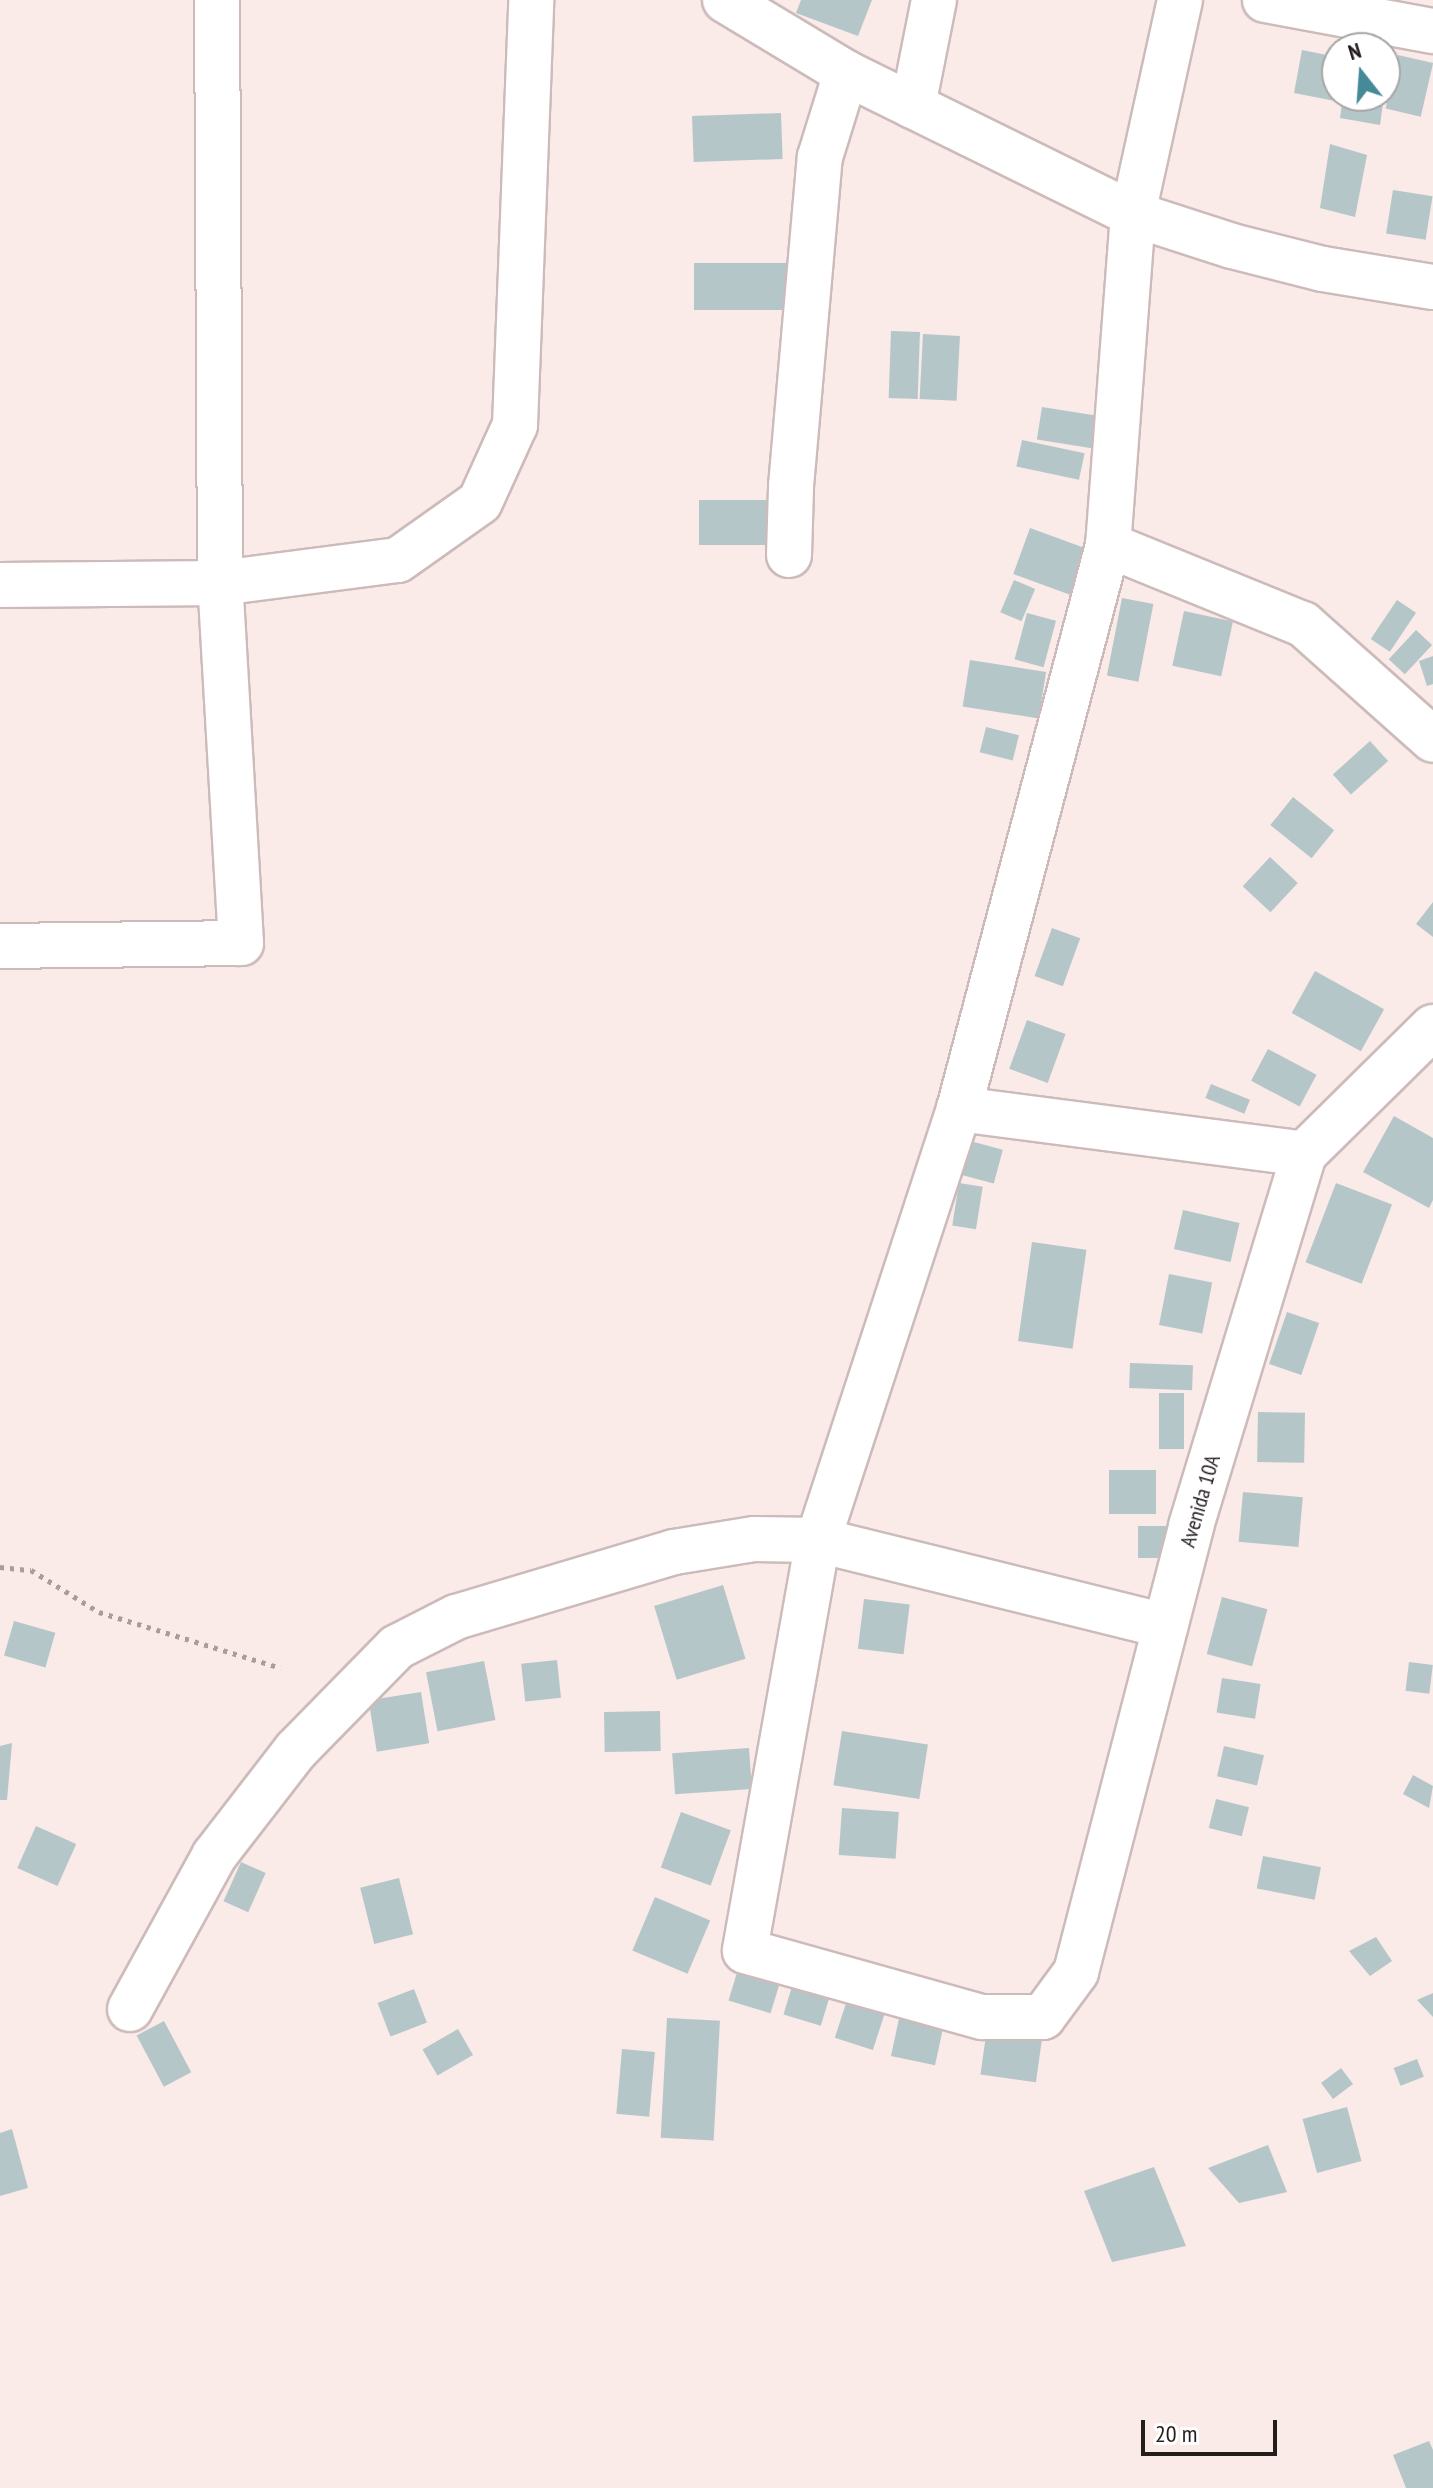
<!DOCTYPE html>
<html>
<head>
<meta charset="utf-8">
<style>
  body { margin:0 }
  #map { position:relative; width:1433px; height:2488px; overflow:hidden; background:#faeae8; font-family:"PT Sans Narrow",sans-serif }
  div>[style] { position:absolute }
  .building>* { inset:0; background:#b5c6c9; transform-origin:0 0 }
  .path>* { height:5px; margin-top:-2.5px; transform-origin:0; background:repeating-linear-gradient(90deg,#a99d9b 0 4px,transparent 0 10px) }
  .roads { filter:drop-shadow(2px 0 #ccbbba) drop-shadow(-2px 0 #ccbbba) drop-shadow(0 2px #ccbbba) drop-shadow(0 -2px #ccbbba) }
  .minor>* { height:44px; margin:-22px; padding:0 22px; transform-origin:22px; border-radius:22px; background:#fff }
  span { translate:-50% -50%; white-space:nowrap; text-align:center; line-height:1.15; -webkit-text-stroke:8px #fff; paint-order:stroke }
  .street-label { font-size:22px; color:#231d1c }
  .north { position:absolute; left:1321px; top:32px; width:80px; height:80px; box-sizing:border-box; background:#fff; border:2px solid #a7a5a4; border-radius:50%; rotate:343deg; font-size:22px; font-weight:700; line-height:32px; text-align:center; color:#231d1c }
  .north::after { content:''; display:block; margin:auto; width:28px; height:36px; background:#468a98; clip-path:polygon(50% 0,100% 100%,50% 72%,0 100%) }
  .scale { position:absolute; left:1141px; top:2420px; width:136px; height:36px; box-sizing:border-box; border:4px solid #231d1c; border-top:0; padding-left:10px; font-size:24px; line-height:28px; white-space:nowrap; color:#231d1c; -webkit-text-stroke:6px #fff; paint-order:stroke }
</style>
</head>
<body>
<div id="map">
  <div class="building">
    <i style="clip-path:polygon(801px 0,872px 0,858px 36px,796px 13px)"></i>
    <i style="clip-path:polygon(1302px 50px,1337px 57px,1335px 101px,1294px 93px)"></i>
    <i style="clip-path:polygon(1385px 53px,1392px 54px,1387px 83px,1385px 83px)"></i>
    <i style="left:1398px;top:55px;width:36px;height:55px;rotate:13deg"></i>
    <i style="clip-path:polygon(1343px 96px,1384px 96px,1380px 125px,1340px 118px)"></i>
    <i style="left:781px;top:113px;width:46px;height:89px;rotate:88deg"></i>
    <i style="clip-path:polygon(1330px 144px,1367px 155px,1355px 217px,1320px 208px)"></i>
    <i style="left:1393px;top:190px;width:40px;height:44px;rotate:9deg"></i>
    <i style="left:694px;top:263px;width:99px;height:47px"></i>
    <i style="left:891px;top:331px;width:29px;height:67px;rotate:2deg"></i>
    <i style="left:923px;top:334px;width:37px;height:65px;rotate:3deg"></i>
    <i style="left:1042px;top:407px;width:59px;height:33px;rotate:9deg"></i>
    <i style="left:1022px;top:440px;width:64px;height:27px;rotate:12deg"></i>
    <i style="left:699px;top:500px;width:83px;height:45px"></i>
    <i style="left:1030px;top:528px;width:67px;height:49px;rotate:20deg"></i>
    <i style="left:1014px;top:580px;width:23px;height:35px;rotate:23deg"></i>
    <i style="left:1122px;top:598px;width:32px;height:79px;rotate:11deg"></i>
    <i style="left:1397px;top:600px;width:23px;height:47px;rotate:34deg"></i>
    <i style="left:1184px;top:611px;width:50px;height:56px;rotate:12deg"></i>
    <i style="left:1027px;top:613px;width:30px;height:48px;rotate:15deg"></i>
    <i style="left:1416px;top:630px;width:22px;height:40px;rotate:43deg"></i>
    <i style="clip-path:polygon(1433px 656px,1433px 684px,1427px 686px,1419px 661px)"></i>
    <i style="left:970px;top:660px;width:77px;height:47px;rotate:9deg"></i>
    <i style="left:986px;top:727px;width:34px;height:26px;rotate:14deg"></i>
    <i style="left:1370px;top:741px;width:27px;height:50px;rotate:48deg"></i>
    <i style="left:1293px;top:797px;width:53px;height:36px;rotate:39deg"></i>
    <i style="left:1270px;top:857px;width:38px;height:40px;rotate:43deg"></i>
    <i style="clip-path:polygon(1433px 902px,1433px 937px,1416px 924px)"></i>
    <i style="left:1052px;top:928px;width:30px;height:51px;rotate:20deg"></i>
    <i style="left:1315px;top:971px;width:79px;height:48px;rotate:29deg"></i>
    <i style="left:1027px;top:1020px;width:41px;height:52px;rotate:20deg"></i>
    <i style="left:1268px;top:1049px;width:55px;height:36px;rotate:28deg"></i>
    <i style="left:1211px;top:1084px;width:42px;height:15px;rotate:22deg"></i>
    <i style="clip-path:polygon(1394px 1116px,1433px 1138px,1433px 1200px,1429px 1208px,1363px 1172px)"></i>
    <i style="left:970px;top:1141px;width:34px;height:35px;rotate:15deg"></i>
    <i style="left:959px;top:1183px;width:24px;height:43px;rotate:9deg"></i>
    <i style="left:1336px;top:1183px;width:60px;height:85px;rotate:21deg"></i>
    <i style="left:1183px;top:1210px;width:58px;height:40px;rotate:13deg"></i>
    <i style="left:1032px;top:1242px;width:55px;height:100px;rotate:8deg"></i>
    <i style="left:1169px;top:1274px;width:44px;height:52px;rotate:11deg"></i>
    <i style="left:1287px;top:1312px;width:34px;height:55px;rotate:19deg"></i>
    <i style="left:1130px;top:1363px;width:63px;height:25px;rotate:2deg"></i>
    <i style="left:1159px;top:1393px;width:25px;height:56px"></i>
    <i style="left:1258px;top:1412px;width:47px;height:50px;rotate:1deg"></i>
    <i style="left:1109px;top:1470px;width:47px;height:44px"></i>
    <i style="left:1243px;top:1492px;width:60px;height:50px;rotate:5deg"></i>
    <i style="left:1175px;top:1526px;width:32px;height:37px;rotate:90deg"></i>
    <i style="left:723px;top:1585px;width:77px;height:72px;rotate:73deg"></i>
    <i style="left:1222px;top:1597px;width:47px;height:59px;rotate:15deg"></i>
    <i style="left:864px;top:1599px;width:46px;height:50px;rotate:7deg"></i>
    <i style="left:14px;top:1621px;width:43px;height:36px;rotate:16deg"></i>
    <i style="left:557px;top:1660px;width:38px;height:36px;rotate:84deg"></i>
    <i style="left:484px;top:1661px;width:60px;height:59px;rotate:79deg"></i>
    <i style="left:1409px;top:1662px;width:24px;height:29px;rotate:7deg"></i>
    <i style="left:1222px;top:1678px;width:39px;height:35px;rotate:9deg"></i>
    <i style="left:421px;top:1692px;width:52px;height:53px;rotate:81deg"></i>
    <i style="left:660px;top:1711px;width:40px;height:56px;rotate:89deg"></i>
    <i style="left:842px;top:1731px;width:87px;height:55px;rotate:9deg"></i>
    <i style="clip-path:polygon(12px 1743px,7px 1800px,0 1800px,0 1746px)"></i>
    <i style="left:1224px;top:1746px;width:41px;height:31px;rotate:13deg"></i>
    <i style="left:749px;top:1748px;width:41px;height:77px;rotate:86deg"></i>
    <i style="clip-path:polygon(1413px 1775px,1433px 1786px,1429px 1808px,1403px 1794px)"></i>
    <i style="left:1216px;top:1799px;width:34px;height:30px;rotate:14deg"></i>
    <i style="left:842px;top:1808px;width:57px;height:47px;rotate:4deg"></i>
    <i style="left:681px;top:1812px;width:53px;height:59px;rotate:20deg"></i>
    <i style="left:36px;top:1826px;width:44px;height:46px;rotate:24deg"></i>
    <i style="left:1263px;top:1856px;width:59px;height:33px;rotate:11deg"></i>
    <i style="left:241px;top:1862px;width:27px;height:43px;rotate:24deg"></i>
    <i style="left:399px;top:1878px;width:58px;height:40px;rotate:76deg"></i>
    <i style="left:655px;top:1897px;width:60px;height:58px;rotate:23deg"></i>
    <i style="clip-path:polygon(1376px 1937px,1392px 1961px,1370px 1976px,1349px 1951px)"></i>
    <i style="left:739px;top:1966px;width:44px;height:36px;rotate:17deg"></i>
    <i style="left:794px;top:1980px;width:39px;height:36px;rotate:17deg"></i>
    <i style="left:414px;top:1989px;width:36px;height:39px;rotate:69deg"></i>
    <i style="clip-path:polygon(1433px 1993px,1433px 2017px,1417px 2000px)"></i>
    <i style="left:849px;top:1994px;width:40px;height:46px;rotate:18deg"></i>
    <i style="left:901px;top:2009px;width:45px;height:48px;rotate:12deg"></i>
    <i style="left:667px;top:2018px;width:53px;height:120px;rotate:3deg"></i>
    <i style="left:164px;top:2021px;width:58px;height:31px;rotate:62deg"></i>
    <i style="left:987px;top:2028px;width:56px;height:47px;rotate:8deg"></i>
    <i style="left:458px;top:2029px;width:30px;height:41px;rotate:60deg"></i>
    <i style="left:622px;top:2049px;width:33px;height:65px;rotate:5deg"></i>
    <i style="left:1417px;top:2059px;width:19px;height:25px;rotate:69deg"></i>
    <i style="left:1341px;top:2068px;width:20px;height:25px;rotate:53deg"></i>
    <i style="left:1347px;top:2107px;width:56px;height:46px;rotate:75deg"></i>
    <i style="clip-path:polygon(12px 2129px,28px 2188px,0 2196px,0 2133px)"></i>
    <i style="clip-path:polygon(1268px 2145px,1287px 2192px,1239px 2203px,1208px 2168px)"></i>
    <i style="clip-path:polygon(1154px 2167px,1186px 2246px,1112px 2262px,1084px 2191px)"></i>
    <i style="clip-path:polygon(1429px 2441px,1433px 2450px,1433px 2488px,1406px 2488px,1393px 2455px)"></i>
  </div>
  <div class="path">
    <i style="left:0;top:1567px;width:31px;rotate:6deg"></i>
    <i style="left:31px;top:1570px;width:80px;rotate:31.7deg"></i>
    <i style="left:99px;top:1612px;width:190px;rotate:17.1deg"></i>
  </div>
  <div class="roads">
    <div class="minor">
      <i style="left:725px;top:0;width:141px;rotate:31.1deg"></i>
      <i style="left:846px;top:73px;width:320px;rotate:26.2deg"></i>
      <i style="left:1133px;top:214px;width:104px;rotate:17.9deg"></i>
      <i style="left:1232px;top:246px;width:94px;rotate:14.2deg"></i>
      <i style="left:1323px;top:269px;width:111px;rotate:9.3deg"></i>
      <i style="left:1180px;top:0;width:219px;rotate:102.4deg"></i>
      <i style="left:1133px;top:214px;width:332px;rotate:94.3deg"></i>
      <i style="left:1108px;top:545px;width:583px;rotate:104.8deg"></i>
      <i style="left:959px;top:1109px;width:453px;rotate:108.1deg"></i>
      <i style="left:818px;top:1540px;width:417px;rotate:100.1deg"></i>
      <i style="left:745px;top:1951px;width:246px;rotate:15.6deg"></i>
      <i style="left:982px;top:2017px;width:61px"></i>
      <i style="left:1043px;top:2017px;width:56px;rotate:-53.7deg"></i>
      <i style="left:1076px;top:1972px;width:461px;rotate:-75.5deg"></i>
      <i style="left:1191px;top:1526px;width:389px;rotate:-73.1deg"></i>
      <i style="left:1304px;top:1154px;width:181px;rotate:-44.6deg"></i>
      <i style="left:1265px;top:0;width:171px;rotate:10.5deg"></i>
      <i style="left:913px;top:106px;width:108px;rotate:-78.8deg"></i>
      <i style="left:1108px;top:545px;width:210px;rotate:22.1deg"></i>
      <i style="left:1303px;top:624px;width:174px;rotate:41.7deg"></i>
      <i style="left:789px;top:555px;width:69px;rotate:-88.3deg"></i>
      <i style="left:791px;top:486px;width:330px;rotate:-85deg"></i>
      <i style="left:820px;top:157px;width:88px;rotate:-72.8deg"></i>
      <i style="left:0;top:585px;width:220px;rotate:-0.5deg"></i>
      <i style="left:220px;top:583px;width:179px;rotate:-7.4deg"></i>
      <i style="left:398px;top:560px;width:100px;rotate:-35.3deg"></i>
      <i style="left:480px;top:502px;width:85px;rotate:-65.6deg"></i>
      <i style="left:515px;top:425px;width:425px;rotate:-87.8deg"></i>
      <i style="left:0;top:946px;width:241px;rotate:-0.7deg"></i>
      <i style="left:241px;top:943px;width:361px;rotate:-93.3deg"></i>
      <i style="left:220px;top:583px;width:583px;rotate:-90.29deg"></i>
      <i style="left:959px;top:1109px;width:348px;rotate:7.4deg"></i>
      <i style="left:130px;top:2009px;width:175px;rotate:-61.2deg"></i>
      <i style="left:214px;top:1856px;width:134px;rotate:-52.3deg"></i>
      <i style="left:296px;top:1750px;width:144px;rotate:-45.6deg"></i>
      <i style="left:397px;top:1647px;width:66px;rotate:-27deg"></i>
      <i style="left:456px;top:1617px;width:227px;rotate:-16.6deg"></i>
      <i style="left:674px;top:1552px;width:81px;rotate:-9.2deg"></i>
      <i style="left:754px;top:1539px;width:64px;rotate:0.9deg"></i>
      <i style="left:818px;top:1540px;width:358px;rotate:13.9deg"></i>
    </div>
  </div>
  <div class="street-label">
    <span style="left:1200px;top:1501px;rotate:-74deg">Avenida 10A</span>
  </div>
  <div class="north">N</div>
  <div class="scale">20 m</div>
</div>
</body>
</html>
